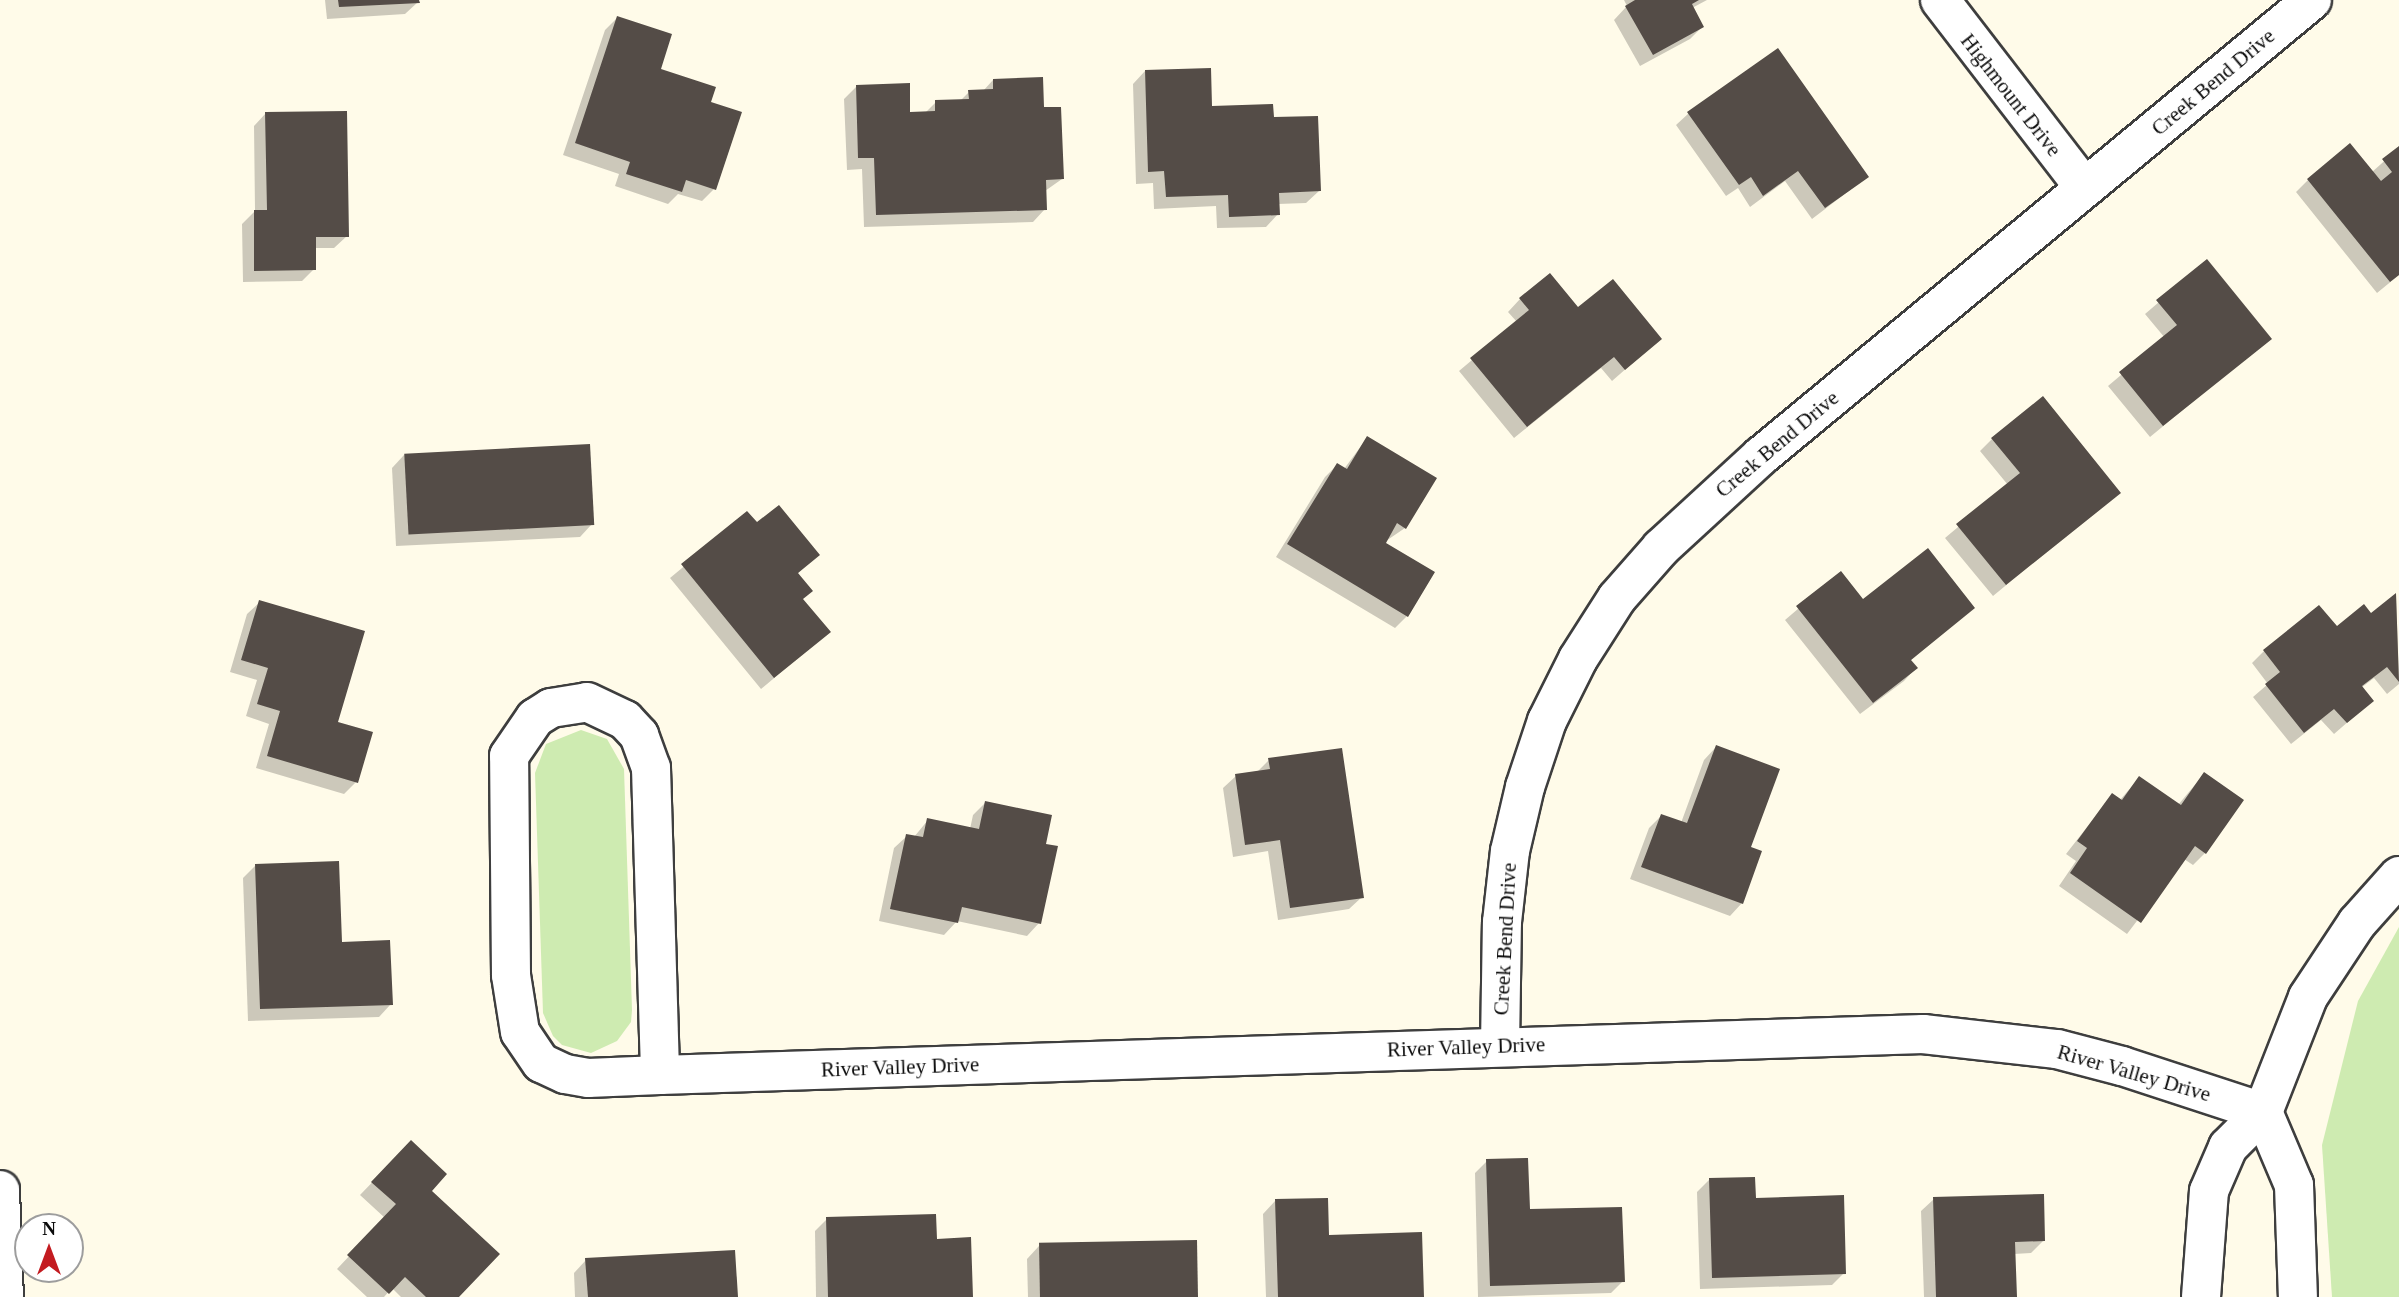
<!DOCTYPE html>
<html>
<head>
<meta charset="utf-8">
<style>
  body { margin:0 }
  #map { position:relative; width:2399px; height:1297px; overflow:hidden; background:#fffbe9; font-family:Georgia,serif }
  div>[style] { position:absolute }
  .green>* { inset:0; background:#ceebb1 }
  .shadow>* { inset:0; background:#0003 }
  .building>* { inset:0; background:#544c47; transform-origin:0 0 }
  .roads { filter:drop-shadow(2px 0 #3e3e3e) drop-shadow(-2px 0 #3e3e3e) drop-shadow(0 2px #3e3e3e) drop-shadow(0 -2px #3e3e3e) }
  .minor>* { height:38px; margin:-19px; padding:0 19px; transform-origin:19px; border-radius:19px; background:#fff }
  span { translate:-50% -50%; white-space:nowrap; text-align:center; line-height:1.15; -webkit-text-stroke:7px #fff; paint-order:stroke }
  .street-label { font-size:21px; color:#0b0b0b }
  .north { position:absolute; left:14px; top:1213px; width:70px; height:70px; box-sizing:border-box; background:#fff; border:2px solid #9d9d9d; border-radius:50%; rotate:0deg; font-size:19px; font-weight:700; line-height:28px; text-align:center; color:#0b0b0b }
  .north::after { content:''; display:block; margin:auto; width:24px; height:32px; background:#c31b20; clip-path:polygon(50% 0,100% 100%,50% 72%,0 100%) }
</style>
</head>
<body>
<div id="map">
  <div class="green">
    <i style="clip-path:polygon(581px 730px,607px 739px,624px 769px,632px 1010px,631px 1022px,617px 1041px,591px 1053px,562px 1045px,553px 1036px,543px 1013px,535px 773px,546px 744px)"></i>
    <i style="clip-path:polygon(2399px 927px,2399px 1297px,2332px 1297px,2322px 1145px,2358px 1001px)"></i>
  </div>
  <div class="shadow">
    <i style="clip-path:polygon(325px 0,418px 0,418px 2px,405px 14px,327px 19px)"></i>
    <i style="clip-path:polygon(1624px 0,1707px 0,1692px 8px,1702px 27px,1690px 39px,1640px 66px,1614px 20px,1627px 6px)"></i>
    <i style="clip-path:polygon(617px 18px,659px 70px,709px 103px,714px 189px,702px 201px,678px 194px,668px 204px,615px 186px,619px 174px,563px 155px,605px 30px)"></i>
    <i style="clip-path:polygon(1145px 71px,1210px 108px,1272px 119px,1319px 191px,1306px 203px,1278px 204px,1278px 214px,1266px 227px,1217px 228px,1216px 206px,1154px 209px,1153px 183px,1136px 184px,1133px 84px)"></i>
    <i style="clip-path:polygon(993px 80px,1042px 108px,1062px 179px,1045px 191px,1045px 209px,1033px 222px,864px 227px,862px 169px,847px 170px,844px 99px,856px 87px,909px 113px,925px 113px,936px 102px,960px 101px,969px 92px,983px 91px)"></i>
    <i style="clip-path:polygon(266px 113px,347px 236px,334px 248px,314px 248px,314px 269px,302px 281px,243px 282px,242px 224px,255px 211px,254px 126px)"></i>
    <i style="clip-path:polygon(1689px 113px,1867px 177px,1812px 219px,1785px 181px,1750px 207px,1738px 188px,1726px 196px,1676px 125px)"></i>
    <i style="clip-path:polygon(2399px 148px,2399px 275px,2377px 293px,2296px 192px,2308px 180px,2372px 172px)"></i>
    <i style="clip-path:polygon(2206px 262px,2269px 339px,2150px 437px,2108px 386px,2165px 338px,2145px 314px)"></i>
    <i style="clip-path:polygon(1520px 299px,1577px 309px,1660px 339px,1612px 381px,1601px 368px,1514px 438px,1459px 371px,1517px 322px,1508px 312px)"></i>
    <i style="clip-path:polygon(1367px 438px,1405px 528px,1383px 543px,1407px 616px,1395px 628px,1276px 557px,1325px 477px,1337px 465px,1344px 469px)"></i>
    <i style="clip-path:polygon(1992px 439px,2119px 492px,1993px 596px,1945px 538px,2008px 485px,1980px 451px)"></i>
    <i style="clip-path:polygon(404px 455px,592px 524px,580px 537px,396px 546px,392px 468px)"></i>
    <i style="clip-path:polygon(747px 514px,756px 525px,817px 555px,797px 574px,801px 600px,829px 632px,761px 689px,670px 578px)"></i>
    <i style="clip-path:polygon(1840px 573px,1862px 601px,1973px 608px,1910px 661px,1916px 668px,1904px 681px,1860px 714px,1785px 620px)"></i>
    <i style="clip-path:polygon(2396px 595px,2399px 684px,2387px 694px,2374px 678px,2361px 688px,2372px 701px,2334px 734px,2321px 720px,2291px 744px,2253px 697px,2268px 684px,2252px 663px,2264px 651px,2370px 615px)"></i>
    <i style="clip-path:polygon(260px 602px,336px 723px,356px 782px,344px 794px,256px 768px,269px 724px,246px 716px,257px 680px,230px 672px,247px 614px)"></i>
    <i style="clip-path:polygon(1716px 747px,1749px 848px,1742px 903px,1730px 916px,1630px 879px,1649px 828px,1661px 816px,1681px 823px,1704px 760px)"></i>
    <i style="clip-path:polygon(1269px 760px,1362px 897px,1349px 909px,1278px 920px,1268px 851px,1233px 857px,1223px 788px,1236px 776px,1256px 773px)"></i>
    <i style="clip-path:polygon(2204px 774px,2205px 853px,2193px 865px,2184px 859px,2127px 934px,2059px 886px,2076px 861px,2066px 854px,2112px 795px,2120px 800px,2139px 778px,2178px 805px)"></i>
    <i style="clip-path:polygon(985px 803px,1044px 845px,1039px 923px,1027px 936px,957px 921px,944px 935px,879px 921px,894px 848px,907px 836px,914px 837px,928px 820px,970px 829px,973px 815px)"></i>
    <i style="clip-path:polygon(256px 865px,340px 944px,391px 1004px,379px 1017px,248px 1021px,243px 878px)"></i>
    <i style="clip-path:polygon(411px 1142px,429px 1191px,457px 1297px,401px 1297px,392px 1288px,384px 1297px,367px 1297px,337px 1269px,385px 1218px,360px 1195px)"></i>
    <i style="clip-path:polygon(1487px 1161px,1528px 1211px,1623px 1281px,1611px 1293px,1478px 1297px,1475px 1173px)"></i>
    <i style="clip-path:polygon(1710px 1179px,1754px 1200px,1844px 1273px,1832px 1285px,1700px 1289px,1697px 1192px)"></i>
    <i style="clip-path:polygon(1934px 1199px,2043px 1241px,2031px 1253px,2014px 1254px,2015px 1297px,1924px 1297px,1921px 1211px)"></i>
    <i style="clip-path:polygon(1275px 1201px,1327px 1237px,1422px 1297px,1266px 1297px,1263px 1214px)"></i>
    <i style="clip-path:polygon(827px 1219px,935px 1241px,971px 1297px,816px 1297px,815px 1231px)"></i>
    <i style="clip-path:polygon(1039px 1246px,1197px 1297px,1028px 1297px,1027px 1259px)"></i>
    <i style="clip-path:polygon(586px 1260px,736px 1297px,575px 1297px,574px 1273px)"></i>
  </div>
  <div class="building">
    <i style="clip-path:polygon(338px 0,419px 0,420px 3px,339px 7px)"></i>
    <i style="clip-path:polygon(1635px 0,1699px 0,1692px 4px,1704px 27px,1653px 55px,1625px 6px)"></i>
    <i style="clip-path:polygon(617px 16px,672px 34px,661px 69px,716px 87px,711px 102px,742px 112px,716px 190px,686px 180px,682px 192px,626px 174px,630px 162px,575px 143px)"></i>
    <i style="clip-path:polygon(1778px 48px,1869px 177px,1825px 208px,1798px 171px,1763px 196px,1751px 177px,1739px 185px,1687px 112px)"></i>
    <i style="clip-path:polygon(1211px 68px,1212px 106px,1273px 104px,1274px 117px,1318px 116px,1321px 191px,1279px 193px,1280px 215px,1229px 217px,1228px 195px,1166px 197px,1164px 171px,1148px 172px,1145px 70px)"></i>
    <i style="clip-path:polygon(1043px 77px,1044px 107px,1061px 107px,1064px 179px,1046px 180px,1047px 210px,876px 215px,874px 158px,858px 158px,856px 85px,910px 83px,910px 112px,935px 111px,935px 100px,969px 99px,968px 90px,993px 89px,993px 79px)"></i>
    <i style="clip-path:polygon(347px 111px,349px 237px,316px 237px,316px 270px,254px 271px,254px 210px,267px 210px,265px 112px)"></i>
    <i style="clip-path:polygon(2350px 143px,2381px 181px,2392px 172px,2382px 159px,2399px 146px,2399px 275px,2390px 282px,2307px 179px)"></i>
    <i style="clip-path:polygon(2207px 259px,2272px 339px,2163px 426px,2119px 372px,2177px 325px,2156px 300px)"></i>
    <i style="clip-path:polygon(1550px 273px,1578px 307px,1613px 279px,1662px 339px,1625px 370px,1614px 357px,1527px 427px,1470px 358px,1529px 310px,1519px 298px)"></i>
    <i style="clip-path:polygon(2043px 396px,2121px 493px,2006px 585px,1956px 524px,2020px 473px,1991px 438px)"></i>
    <i style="clip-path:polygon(1367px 436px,1437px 478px,1406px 529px,1397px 523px,1386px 543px,1435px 572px,1408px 617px,1287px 544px,1337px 463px,1347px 469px)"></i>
    <i style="left:590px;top:444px;width:81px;height:186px;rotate:87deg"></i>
    <i style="clip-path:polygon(779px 505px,820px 555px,798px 573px,813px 591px,803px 599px,831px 632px,774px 678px,681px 564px,747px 511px,757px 522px)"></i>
    <i style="clip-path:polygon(1928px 548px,1975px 608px,1911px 660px,1918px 668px,1873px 703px,1796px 606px,1841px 571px,1863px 599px)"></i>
    <i style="clip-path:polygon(2396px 593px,2399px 682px,2387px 667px,2362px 686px,2374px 701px,2347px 723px,2334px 709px,2304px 733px,2265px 684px,2280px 672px,2263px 650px,2319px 605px,2337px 626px,2364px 604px,2371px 613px)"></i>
    <i style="clip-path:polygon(259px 600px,365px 631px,338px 722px,373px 732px,358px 783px,267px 756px,280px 711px,257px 704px,268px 668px,241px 660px)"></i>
    <i style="clip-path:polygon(1716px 745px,1780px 769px,1751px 847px,1762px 851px,1743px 904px,1641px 867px,1661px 814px,1687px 823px)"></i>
    <i style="clip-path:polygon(1342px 748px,1364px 898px,1290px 908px,1280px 840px,1245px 845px,1235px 774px,1270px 769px,1268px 758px)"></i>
    <i style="clip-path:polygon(2204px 772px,2244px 800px,2206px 854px,2195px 846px,2141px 923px,2070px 873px,2087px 848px,2077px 841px,2112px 793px,2122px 800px,2139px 776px,2181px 805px)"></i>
    <i style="clip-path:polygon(985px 801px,1052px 815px,1046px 844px,1058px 846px,1041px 924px,962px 907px,958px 923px,890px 909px,906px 834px,923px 837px,927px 818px,979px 829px)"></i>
    <i style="clip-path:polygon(339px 861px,342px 942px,390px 940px,393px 1005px,260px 1009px,255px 864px)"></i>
    <i style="clip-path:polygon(411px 1140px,447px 1174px,432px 1191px,500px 1254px,459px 1297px,426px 1297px,405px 1277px,389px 1294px,347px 1255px,396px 1204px,371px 1182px)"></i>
    <i style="clip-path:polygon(1528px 1158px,1530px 1209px,1622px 1207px,1625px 1282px,1490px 1286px,1486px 1159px)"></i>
    <i style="clip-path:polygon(1755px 1177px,1756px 1198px,1844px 1195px,1846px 1274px,1712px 1278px,1709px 1178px)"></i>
    <i style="clip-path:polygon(2044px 1194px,2045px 1241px,2015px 1242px,2017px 1297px,1936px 1297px,1933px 1197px)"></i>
    <i style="clip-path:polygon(1328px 1198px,1329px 1235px,1422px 1232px,1424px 1297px,1278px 1297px,1275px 1199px)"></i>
    <i style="clip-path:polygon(936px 1214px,937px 1239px,971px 1237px,973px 1297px,828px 1297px,826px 1217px)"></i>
    <i style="left:1197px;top:1240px;width:57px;height:158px;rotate:89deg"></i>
    <i style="clip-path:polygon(735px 1250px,738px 1297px,588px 1297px,585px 1258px)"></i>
  </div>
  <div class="roads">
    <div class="minor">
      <i style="left:1940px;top:0;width:237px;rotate:52.4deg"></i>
      <i style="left:587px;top:702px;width:42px;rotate:25.3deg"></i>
      <i style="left:625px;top:720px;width:21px;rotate:47deg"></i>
      <i style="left:639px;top:735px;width:35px;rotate:70deg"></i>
      <i style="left:651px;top:768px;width:307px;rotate:88.3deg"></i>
      <i style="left:660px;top:1075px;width:72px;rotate:177.6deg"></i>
      <i style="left:588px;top:1078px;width:23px;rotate:-170deg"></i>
      <i style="left:565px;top:1074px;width:26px;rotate:-155deg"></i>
      <i style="left:541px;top:1063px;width:37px;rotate:-124deg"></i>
      <i style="left:520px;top:1032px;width:58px;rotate:-99deg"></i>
      <i style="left:511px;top:975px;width:219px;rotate:-90.5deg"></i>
      <i style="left:509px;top:756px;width:46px;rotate:-55.6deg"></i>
      <i style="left:535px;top:718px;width:19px;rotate:-32deg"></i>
      <i style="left:551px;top:708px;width:36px;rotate:-9deg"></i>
      <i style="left:1500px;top:1046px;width:124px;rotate:-89.1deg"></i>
      <i style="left:1502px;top:922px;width:71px;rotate:-83.6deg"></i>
      <i style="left:1510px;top:851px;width:66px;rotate:-76.8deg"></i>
      <i style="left:1525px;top:787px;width:70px;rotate:-71.6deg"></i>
      <i style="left:1547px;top:721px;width:69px;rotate:-63.4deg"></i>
      <i style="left:1578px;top:659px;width:72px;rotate:-57.4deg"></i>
      <i style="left:1617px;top:598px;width:67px;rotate:-48.7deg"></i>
      <i style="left:1661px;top:548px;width:136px;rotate:-42.6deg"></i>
      <i style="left:1761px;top:456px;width:715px;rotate:-39.61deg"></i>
      <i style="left:660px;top:1075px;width:1264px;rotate:-1.86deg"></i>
      <i style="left:1923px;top:1034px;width:135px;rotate:6.4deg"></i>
      <i style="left:2057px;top:1049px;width:67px;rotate:14.7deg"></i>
      <i style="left:2122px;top:1066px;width:148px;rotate:18.1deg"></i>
      <i style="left:2263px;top:1112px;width:123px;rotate:-68.6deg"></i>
      <i style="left:2308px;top:997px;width:89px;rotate:-56.5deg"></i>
      <i style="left:2357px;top:923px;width:63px;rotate:-48.2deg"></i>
      <i style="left:0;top:1190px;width:107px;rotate:87.9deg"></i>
      <i style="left:2201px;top:1297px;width:106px;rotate:-85.7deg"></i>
      <i style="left:2209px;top:1191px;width:48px;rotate:-66.6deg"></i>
      <i style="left:2228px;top:1147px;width:49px;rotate:-45deg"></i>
      <i style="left:2263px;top:1112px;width:79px;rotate:67deg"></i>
      <i style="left:2294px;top:1185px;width:112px;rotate:88deg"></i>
    </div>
  </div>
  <div class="street-label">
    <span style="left:2213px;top:82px;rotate:-40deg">Creek Bend Drive</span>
    <span style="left:2011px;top:95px;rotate:52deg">Highmount Drive</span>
    <span style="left:1777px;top:444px;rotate:-40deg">Creek Bend Drive</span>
    <span style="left:1505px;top:939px;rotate:-87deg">Creek Bend Drive</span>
    <span style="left:1466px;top:1047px;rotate:-2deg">River Valley Drive</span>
    <span style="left:900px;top:1067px;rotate:-2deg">River Valley Drive</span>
    <span style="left:2134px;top:1073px;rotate:16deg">River Valley Drive</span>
  </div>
  <div class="north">N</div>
</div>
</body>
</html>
